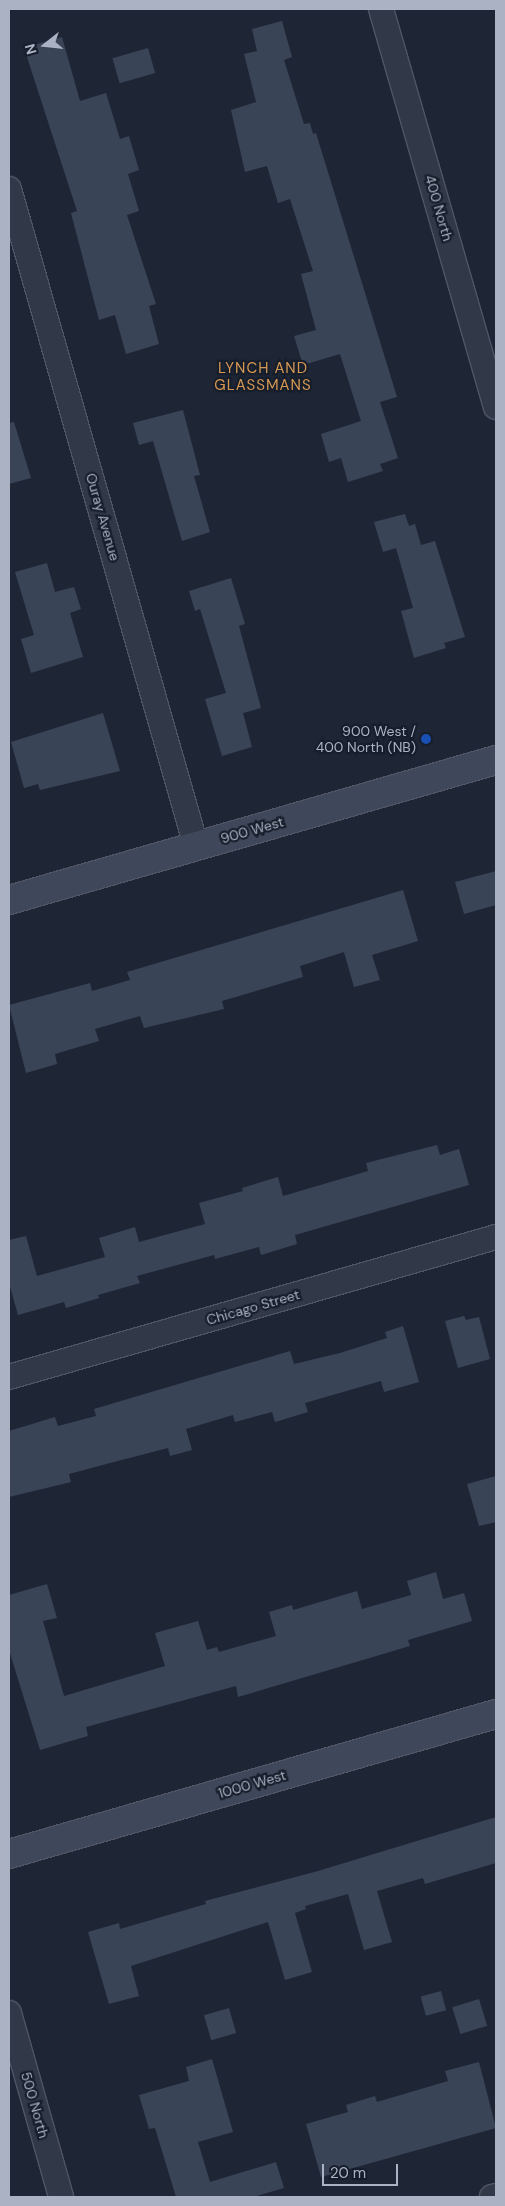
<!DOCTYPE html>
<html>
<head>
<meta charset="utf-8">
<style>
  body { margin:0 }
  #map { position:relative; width:505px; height:2206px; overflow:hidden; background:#1e2636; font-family:"DM Sans",sans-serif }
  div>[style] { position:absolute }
  .building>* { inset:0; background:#3a4457; transform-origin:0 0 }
  .roads { filter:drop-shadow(1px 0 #4f5565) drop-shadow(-1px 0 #4f5565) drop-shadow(0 1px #4f5565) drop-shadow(0 -1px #4f5565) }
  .street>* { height:24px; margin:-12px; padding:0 12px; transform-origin:12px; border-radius:12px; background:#313847 }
  .secondary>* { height:28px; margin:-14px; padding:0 14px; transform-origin:14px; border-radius:14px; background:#3f475a }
  .dots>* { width:14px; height:14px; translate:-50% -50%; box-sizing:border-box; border:2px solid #171e2b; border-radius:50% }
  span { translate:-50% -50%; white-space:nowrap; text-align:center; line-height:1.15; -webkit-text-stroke:4.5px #171e2b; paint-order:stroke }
  .street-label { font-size:14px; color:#abb2c4 }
  .poi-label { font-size:14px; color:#abb2c4 }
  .right { translate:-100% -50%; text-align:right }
  .neighbourhood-label { font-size:15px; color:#d79853; letter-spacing:1px }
  .frame { position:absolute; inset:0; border:10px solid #abb2c4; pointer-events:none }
  .north { position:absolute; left:20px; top:20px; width:50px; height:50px; -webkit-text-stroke:4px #171e2b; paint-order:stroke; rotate:254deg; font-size:14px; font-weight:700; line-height:20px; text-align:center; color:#abb2c4 }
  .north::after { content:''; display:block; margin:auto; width:18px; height:22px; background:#abb2c4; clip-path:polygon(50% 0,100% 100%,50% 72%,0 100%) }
  .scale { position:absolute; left:322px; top:2164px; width:76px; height:22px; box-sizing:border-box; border:2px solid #abb2c4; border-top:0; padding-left:6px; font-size:15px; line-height:18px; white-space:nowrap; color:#abb2c4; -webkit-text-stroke:4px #171e2b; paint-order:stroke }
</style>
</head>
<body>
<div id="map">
  <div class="building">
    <i style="clip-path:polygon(282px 21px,292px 57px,284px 60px,304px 124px,310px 123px,313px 134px,316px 133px,397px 397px,380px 402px,398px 458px,380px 464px,383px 471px,348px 482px,341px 458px,329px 462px,321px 434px,361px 421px,340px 354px,303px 365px,294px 336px,316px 330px,301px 274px,313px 271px,290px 199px,278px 203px,267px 166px,245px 172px,231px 110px,256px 102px,244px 54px,257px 51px,252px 29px)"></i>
    <i style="clip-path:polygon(62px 37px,80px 101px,106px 93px,120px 139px,129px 136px,139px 170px,128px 174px,139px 211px,127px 215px,156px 304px,149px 306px,159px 344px,126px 354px,115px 315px,99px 320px,71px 213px,77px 211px,24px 48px)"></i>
    <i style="left:148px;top:48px;width:26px;height:37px;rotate:74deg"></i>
    <i style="clip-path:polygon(183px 410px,200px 475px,194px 476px,210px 532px,182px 541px,153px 441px,139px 445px,133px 423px)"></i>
    <i style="clip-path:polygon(14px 422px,31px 478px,9px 484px,9px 423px)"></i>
    <i style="clip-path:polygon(405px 514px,409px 526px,415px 524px,421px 545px,435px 541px,465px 637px,444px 643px,446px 648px,414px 658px,401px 611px,413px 608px,396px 548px,383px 552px,374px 522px)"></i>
    <i style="clip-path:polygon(47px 563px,55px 592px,74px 587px,81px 609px,70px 613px,83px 657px,31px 673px,21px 639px,34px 635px,15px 572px)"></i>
    <i style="clip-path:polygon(231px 578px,245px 624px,239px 626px,261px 708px,243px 713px,252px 747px,222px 756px,205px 699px,226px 693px,200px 609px,195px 611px,189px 591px)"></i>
    <i style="clip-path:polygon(103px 713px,120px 771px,40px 790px,38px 784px,24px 788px,11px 742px)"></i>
    <i style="clip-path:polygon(496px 871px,496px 905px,464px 914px,455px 882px)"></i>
    <i style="clip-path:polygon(403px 890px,418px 941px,372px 955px,380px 980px,354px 987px,344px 952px,300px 966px,303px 977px,222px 1001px,224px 1009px,144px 1028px,140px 1016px,95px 1029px,99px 1041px,55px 1054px,57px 1064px,26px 1073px,9px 1005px,90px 983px,92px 991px,130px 980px,127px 972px)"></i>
    <i style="clip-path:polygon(437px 1145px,440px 1155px,459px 1149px,469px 1185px,295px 1235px,297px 1244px,261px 1255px,259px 1247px,215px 1259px,214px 1255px,137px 1276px,140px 1283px,98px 1295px,99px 1298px,66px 1308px,64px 1302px,18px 1315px,9px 1283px,9px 1240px,26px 1236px,37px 1276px,105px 1257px,99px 1238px,135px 1227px,139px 1242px,205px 1224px,199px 1203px,243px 1191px,242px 1188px,278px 1177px,283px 1196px,368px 1171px,366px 1163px)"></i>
    <i style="clip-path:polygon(464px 1316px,466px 1320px,479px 1317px,490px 1359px,458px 1368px,445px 1321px)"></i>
    <i style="clip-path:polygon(403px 1326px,419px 1382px,384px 1392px,381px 1381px,305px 1403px,308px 1412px,275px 1422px,272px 1412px,235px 1422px,233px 1415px,186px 1429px,192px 1450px,170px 1456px,168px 1448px,110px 1463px,69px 1474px,71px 1482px,9px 1497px,9px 1431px,55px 1417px,58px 1426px,96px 1416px,94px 1409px,290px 1351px,294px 1364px,340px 1353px,387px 1338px,385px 1332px)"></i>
    <i style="clip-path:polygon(496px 1476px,496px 1522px,479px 1526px,467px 1484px)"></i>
    <i style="clip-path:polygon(436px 1572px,443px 1599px,464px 1593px,472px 1621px,408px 1640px,410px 1646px,238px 1697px,236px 1686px,86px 1727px,88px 1736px,40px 1750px,9px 1650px,9px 1595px,47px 1584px,57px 1618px,43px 1621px,64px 1696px,165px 1666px,155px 1633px,198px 1621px,207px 1650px,217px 1647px,219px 1652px,276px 1636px,269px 1612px,292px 1605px,293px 1610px,357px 1591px,362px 1609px,411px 1595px,407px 1581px)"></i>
    <i style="clip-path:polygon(496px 1817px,496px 1863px,425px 1884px,423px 1878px,377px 1891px,392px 1942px,364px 1950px,348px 1894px,305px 1906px,306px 1909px,295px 1913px,312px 1972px,285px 1980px,268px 1922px,131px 1966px,139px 1996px,109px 2004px,88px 1932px,119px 1923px,120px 1929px,206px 1904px,205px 1901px,318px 1871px)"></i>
    <i style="left:441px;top:1991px;width:20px;height:21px;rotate:75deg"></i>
    <i style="left:479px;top:1999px;width:28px;height:28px;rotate:73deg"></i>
    <i style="left:229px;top:2008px;width:26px;height:26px;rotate:74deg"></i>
    <i style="clip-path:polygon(212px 2059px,233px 2132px,198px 2142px,210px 2182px,276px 2162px,284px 2188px,253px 2197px,176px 2197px,155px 2128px,149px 2129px,139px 2095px,189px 2081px,186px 2067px)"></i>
    <i style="clip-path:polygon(479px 2062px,496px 2128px,321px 2177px,306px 2124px,348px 2112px,346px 2105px,375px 2096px,377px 2102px,448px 2081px,445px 2071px)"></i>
  </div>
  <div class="roads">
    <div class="street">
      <i style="left:381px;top:9px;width:414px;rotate:73.9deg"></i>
      <i style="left:9px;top:189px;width:683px;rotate:74.11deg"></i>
      <i style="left:9px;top:1377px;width:507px;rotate:-16.04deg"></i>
      <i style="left:9px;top:2013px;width:191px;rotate:74.2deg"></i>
      <i style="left:492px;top:2197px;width:4px;rotate:-14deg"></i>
    </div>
    <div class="secondary">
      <i style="left:9px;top:900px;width:507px;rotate:-16.04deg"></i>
      <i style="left:9px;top:1854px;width:507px;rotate:-16.04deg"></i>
    </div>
  </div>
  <div class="dots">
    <i style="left:426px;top:739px;background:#1a4fb4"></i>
  </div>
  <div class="street-label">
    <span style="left:439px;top:208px;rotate:74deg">400 North</span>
    <span style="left:103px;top:517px;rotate:74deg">Ouray Avenue</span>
    <span style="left:252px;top:830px;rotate:-16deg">900 West</span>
    <span style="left:253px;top:1307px;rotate:-16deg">Chicago Street</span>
    <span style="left:252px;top:1784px;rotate:-16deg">1000 West</span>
    <span style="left:35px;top:2105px;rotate:74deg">500 North</span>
  </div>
  <div class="poi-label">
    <span class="right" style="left:416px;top:739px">900 West /<br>400 North (NB)</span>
  </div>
  <div class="neighbourhood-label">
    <span style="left:263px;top:377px">LYNCH AND<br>GLASSMANS</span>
  </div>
  <div class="frame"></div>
  <div class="north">N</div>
  <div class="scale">20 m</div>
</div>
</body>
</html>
